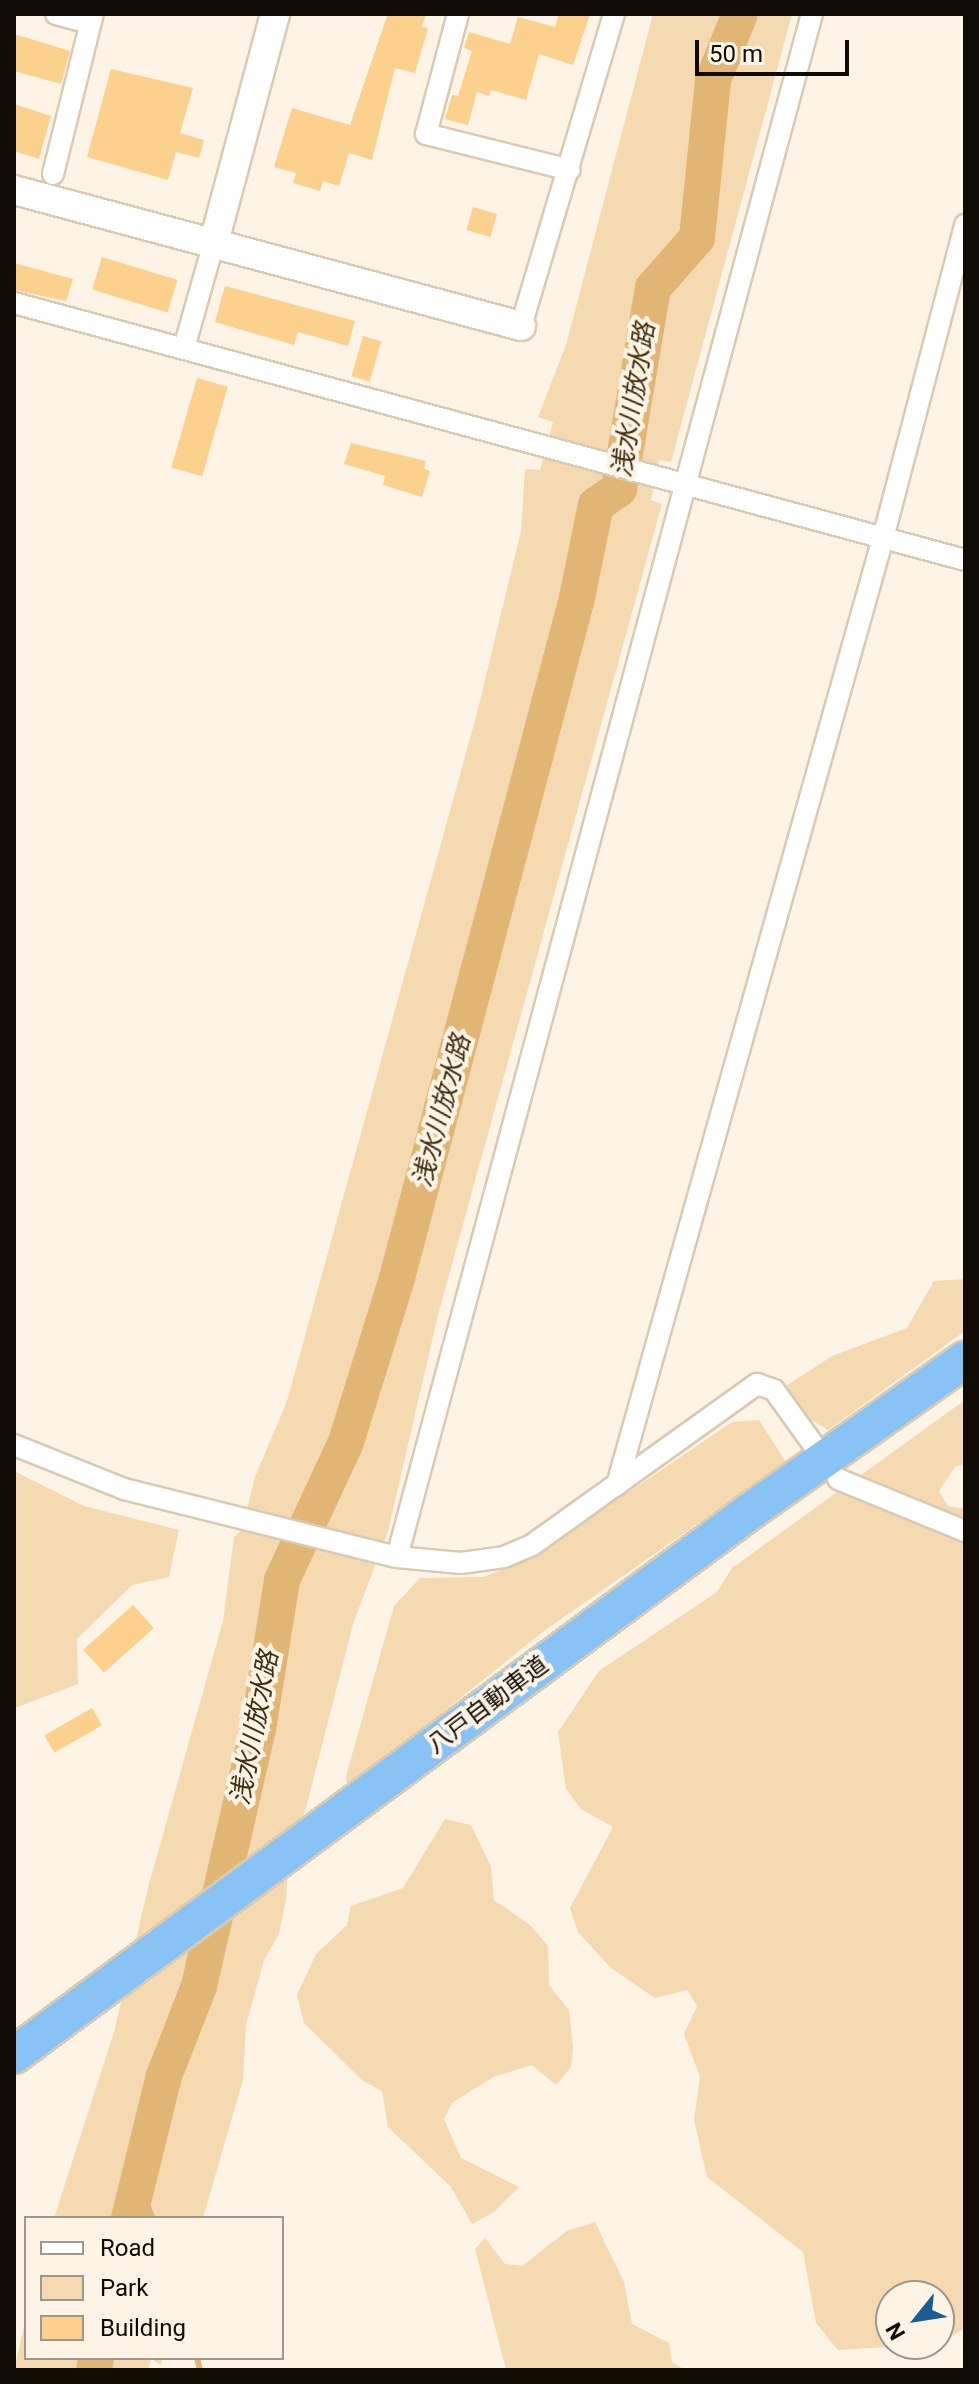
<!DOCTYPE html>
<html>
<head>
<meta charset="utf-8">
<style>
  body { margin:0 }
  #map { position:relative; width:979px; height:2384px; overflow:hidden; background:#fef4e6; font-family:Roboto,"Noto Sans JP",sans-serif }
  div>[style] { position:absolute }
  .green>* { inset:0; background:#f4d9b1 }
  .stream>* { height:6px; margin:-3px; padding:0 3px; transform-origin:3px; border-radius:3px; background:#e1b674 }
  .river>* { height:36px; margin:-18px; padding:0 18px; transform-origin:18px; border-radius:18px; background:#e1b674 }
  .building>* { inset:0; background:#fcd08d; transform-origin:0 0 }
  .roads { filter:drop-shadow(2px 0 #d9cab3) drop-shadow(-2px 0 #d9cab3) drop-shadow(0 2px #d9cab3) drop-shadow(0 -2px #d9cab3) }
  .street>* { height:20px; margin:-10px; padding:0 10px; transform-origin:10px; border-radius:10px; background:#fff }
  .secondary>* { height:28px; margin:-14px; padding:0 14px; transform-origin:14px; border-radius:14px; background:#fff }
  .highway>* { height:36px; margin:-18px; padding:0 18px; transform-origin:18px; border-radius:18px; background:#89c2f5 }
  span { translate:-50% -50%; white-space:nowrap; text-align:center; line-height:1.15; -webkit-text-stroke:8px #fef4e6; paint-order:stroke }
  .street-label { font-size:24px; color:#100b04 }
  .water-label { font-size:26px; color:#3f2d0f; font-style:italic }
  .frame { position:absolute; inset:0; border:16px solid #100b04; pointer-events:none }
  .legend { position:absolute; left:24px; top:2216px; width:260px; height:144px; box-sizing:border-box; background:#fef4e6; border:2px solid #9f978c; margin:0; padding:10px 14px; list-style:none; font-size:24px; color:#100b04 }
  .legend li { display:flex; align-items:center; gap:16px; height:40px }
  .legend b { width:40px; border:2px solid #9f978c }
  .north { position:absolute; left:875px; top:2280px; width:80px; height:80px; box-sizing:border-box; background:#fef4e6; border:2px solid #9f978c; border-radius:50%; rotate:240deg; font-size:22px; font-weight:700; line-height:32px; text-align:center; color:#100b04 }
  .north::after { content:''; display:block; margin:auto; width:28px; height:36px; background:#195d92; clip-path:polygon(50% 0,100% 100%,50% 72%,0 100%) }
  .scale { position:absolute; left:695px; top:40px; width:154px; height:36px; box-sizing:border-box; border:4px solid #100b04; border-top:0; padding-left:10px; font-size:24px; line-height:28px; white-space:nowrap; color:#100b04; -webkit-text-stroke:6px #fef4e6; paint-order:stroke }
</style>
</head>
<body>
<div id="map">
  <div class="green">
    <i style="clip-path:polygon(653px 14px,792px 14px,671px 462px,659px 460px,651px 500px,662px 504px,438px 1315px,388px 1531px,353px 1624px,305px 1812px,290px 1832px,286px 1899px,279px 1934px,264px 1960px,246px 2025px,243px 2080px,203px 2218px,54px 2218px,114px 2032px,149px 1884px,223px 1621px,234px 1537px,242px 1530px,255px 1477px,287px 1401px,477px 713px,521px 531px,525px 469px,540px 470px,553px 422px,538px 417px,566px 345px)"></i>
    <i style="clip-path:polygon(965px 1279px,965px 1331px,828px 1430px,803px 1415px,786px 1386px,832px 1356px,907px 1328px,934px 1281px)"></i>
    <i style="clip-path:polygon(965px 1400px,965px 1464px,955px 1467px,939px 1491px,948px 1506px,965px 1509px,965px 2328px,939px 2344px,939px 2296px,891px 2296px,891px 2344px,936px 2344px,838px 2350px,816px 2323px,803px 2252px,707px 2177px,694px 2120px,700px 2077px,684px 2034px,697px 2006px,687px 1990px,655px 1998px,611px 1968px,578px 1932px,570px 1908px,613px 1827px,581px 1809px,566px 1789px,558px 1732px,599px 1671px,717px 1592px,732px 1568px)"></i>
    <i style="clip-path:polygon(759px 1420px,786px 1462px,544px 1631px,347px 1789px,346px 1776px,394px 1606px,420px 1578px,483px 1577px,530px 1559px,732px 1422px)"></i>
    <i style="clip-path:polygon(14px 1471px,84px 1506px,179px 1530px,169px 1577px,132px 1585px,77px 1639px,78px 1684px,14px 1708px)"></i>
    <i style="clip-path:polygon(445px 1819px,471px 1825px,491px 1867px,494px 1900px,530px 1925px,548px 1946px,549px 1985px,569px 2010px,573px 2047px,571px 2067px,556px 2085px,532px 2065px,493px 2077px,452px 2103px,444px 2119px,461px 2158px,519px 2187px,494px 2212px,472px 2224px,451px 2187px,388px 2127px,382px 2091px,363px 2081px,304px 2023px,297px 1995px,316px 1954px,347px 1925px,351px 1906px,403px 1888px)"></i>
    <i style="clip-path:polygon(595px 2222px,624px 2282px,632px 2324px,669px 2343px,672px 2362px,685px 2370px,506px 2370px,475px 2249px,485px 2238px,505px 2264px,522px 2266px,567px 2231px)"></i>
    <i style="clip-path:polygon(26px 2319px,26px 2358px,163px 2358px,161px 2365px,151px 2359px,148px 2370px,14px 2370px)"></i>
  </div>
  <div class="stream">
    <i style="left:138px;top:2181px;width:40px;rotate:69deg"></i>
    <i style="left:197px;top:2358px;width:12px;rotate:76deg"></i>
  </div>
  <div class="river">
    <i style="left:129px;top:2218px;width:146px;rotate:-76.2deg"></i>
    <i style="left:164px;top:2076px;width:97px;rotate:-68.7deg"></i>
    <i style="left:199px;top:1986px;width:264px;rotate:-77.1deg"></i>
    <i style="left:258px;top:1729px;width:151px;rotate:-80.8deg"></i>
    <i style="left:282px;top:1580px;width:152px;rotate:-65.1deg"></i>
    <i style="left:346px;top:1442px;width:172px;rotate:-72.7deg"></i>
    <i style="left:397px;top:1278px;width:703px;rotate:-75.17deg"></i>
    <i style="left:577px;top:598px;width:95px;rotate:-78.5deg"></i>
    <i style="left:596px;top:505px;width:28px;rotate:-35deg"></i>
    <i style="left:619px;top:489px;width:204px;rotate:-80.4deg"></i>
    <i style="left:653px;top:288px;width:67px;rotate:-48.7deg"></i>
    <i style="left:697px;top:238px;width:159px;rotate:-84.2deg"></i>
    <i style="left:713px;top:80px;width:71px;rotate:-67.8deg"></i>
    <i style="left:94px;top:2370px;width:12px;rotate:-81deg"></i>
  </div>
  <div class="building">
    <i style="clip-path:polygon(426px 14px,422px 27px,428px 28px,415px 73px,395px 68px,372px 160px,349px 153px,339px 186px,323px 181px,320px 191px,293px 183px,296px 173px,274px 167px,292px 108px,350px 125px,387px 16px)"></i>
    <i style="clip-path:polygon(559px 14px,590px 14px,573px 65px,539px 54px,526px 100px,491px 90px,489px 96px,477px 92px,468px 125px,445px 119px,452px 95px,458px 96px,472px 51px,464px 48px,469px 32px,510px 44px,518px 17px,555px 27px)"></i>
    <i style="clip-path:polygon(14px 34px,70px 51px,61px 84px,14px 71px)"></i>
    <i style="clip-path:polygon(111px 69px,193px 88px,180px 133px,204px 140px,199px 158px,176px 152px,168px 180px,87px 157px)"></i>
    <i style="clip-path:polygon(14px 104px,51px 116px,39px 159px,14px 151px)"></i>
    <i style="left:473px;top:207px;width:25px;height:24px;rotate:16deg"></i>
    <i style="left:102px;top:257px;width:79px;height:34px;rotate:17deg"></i>
    <i style="clip-path:polygon(14px 263px,73px 279px,66px 301px,14px 290px)"></i>
    <i style="clip-path:polygon(225px 286px,355px 321px,348px 346px,298px 332px,294px 345px,215px 322px)"></i>
    <i style="left:363px;top:336px;width:19px;height:42px;rotate:16deg"></i>
    <i style="left:197px;top:378px;width:32px;height:93px;rotate:16deg"></i>
    <i style="clip-path:polygon(351px 443px,426px 461px,424px 469px,430px 471px,422px 497px,383px 485px,385px 476px,344px 464px)"></i>
    <i style="left:133px;top:1605px;width:31px;height:67px;rotate:48deg"></i>
    <i style="left:92px;top:1708px;width:20px;height:55px;rotate:60deg"></i>
  </div>
  <div class="roads">
    <div class="street">
      <i style="left:56px;top:14px;width:35px;rotate:15deg"></i>
      <i style="left:458px;top:14px;width:124px;rotate:104.9deg"></i>
      <i style="left:426px;top:134px;width:148px;rotate:14deg"></i>
      <i style="left:53px;top:174px;width:165px;rotate:-76deg"></i>
      <i style="left:14px;top:303px;width:985px;rotate:15.12deg"></i>
      <i style="left:521px;top:326px;width:326px;rotate:-73.4deg"></i>
      <i style="left:184px;top:348px;width:110px;rotate:-74.2deg"></i>
      <i style="left:14px;top:1445px;width:118px;rotate:21.8deg"></i>
      <i style="left:124px;top:1489px;width:281px;rotate:14deg"></i>
      <i style="left:397px;top:1557px;width:64px;rotate:5.4deg"></i>
      <i style="left:461px;top:1563px;width:43px;rotate:-7.9deg"></i>
      <i style="left:504px;top:1557px;width:30px;rotate:-23deg"></i>
      <i style="left:532px;top:1545px;width:277px;rotate:-35.6deg"></i>
      <i style="left:757px;top:1384px;width:18px;rotate:19deg"></i>
      <i style="left:774px;top:1390px;width:67px;rotate:54.2deg"></i>
      <i style="left:838px;top:1479px;width:137px;rotate:22.3deg"></i>
      <i style="left:617px;top:1485px;width:984px;rotate:-74.31deg"></i>
      <i style="left:883px;top:538px;width:324px;rotate:-75.3deg"></i>
      <i style="left:397px;top:1557px;width:1598px;rotate:-74.95deg"></i>
    </div>
    <div class="secondary">
      <i style="left:14px;top:190px;width:525px;rotate:15.02deg"></i>
      <i style="left:214px;top:242px;width:236px;rotate:-75deg"></i>
    </div>
    <div class="highway">
      <i style="left:14px;top:2055px;width:917px;rotate:-36.45deg"></i>
      <i style="left:752px;top:1510px;width:261px;rotate:-35.2deg"></i>
    </div>
  </div>
  <div class="street-label">
    <span style="left:488px;top:1705px;rotate:-37deg">八戸自動車道</span>
  </div>
  <div class="water-label">
    <span style="left:634px;top:400px;rotate:-81deg">浅水川放水路</span>
    <span style="left:442px;top:1111px;rotate:-75deg">浅水川放水路</span>
    <span style="left:255px;top:1728px;rotate:-79deg">浅水川放水路</span>
  </div>
  <div class="frame"></div>
  <ul class="legend">
  <li><b style="height:10px;background:#fff"></b>Road</li>
  <li><b style="height:22px;background:#f4d9b1"></b>Park</li>
  <li><b style="height:22px;background:#fcd08d"></b>Building</li>
  </ul>
  <div class="north">N</div>
  <div class="scale">50 m</div>
</div>
</body>
</html>
